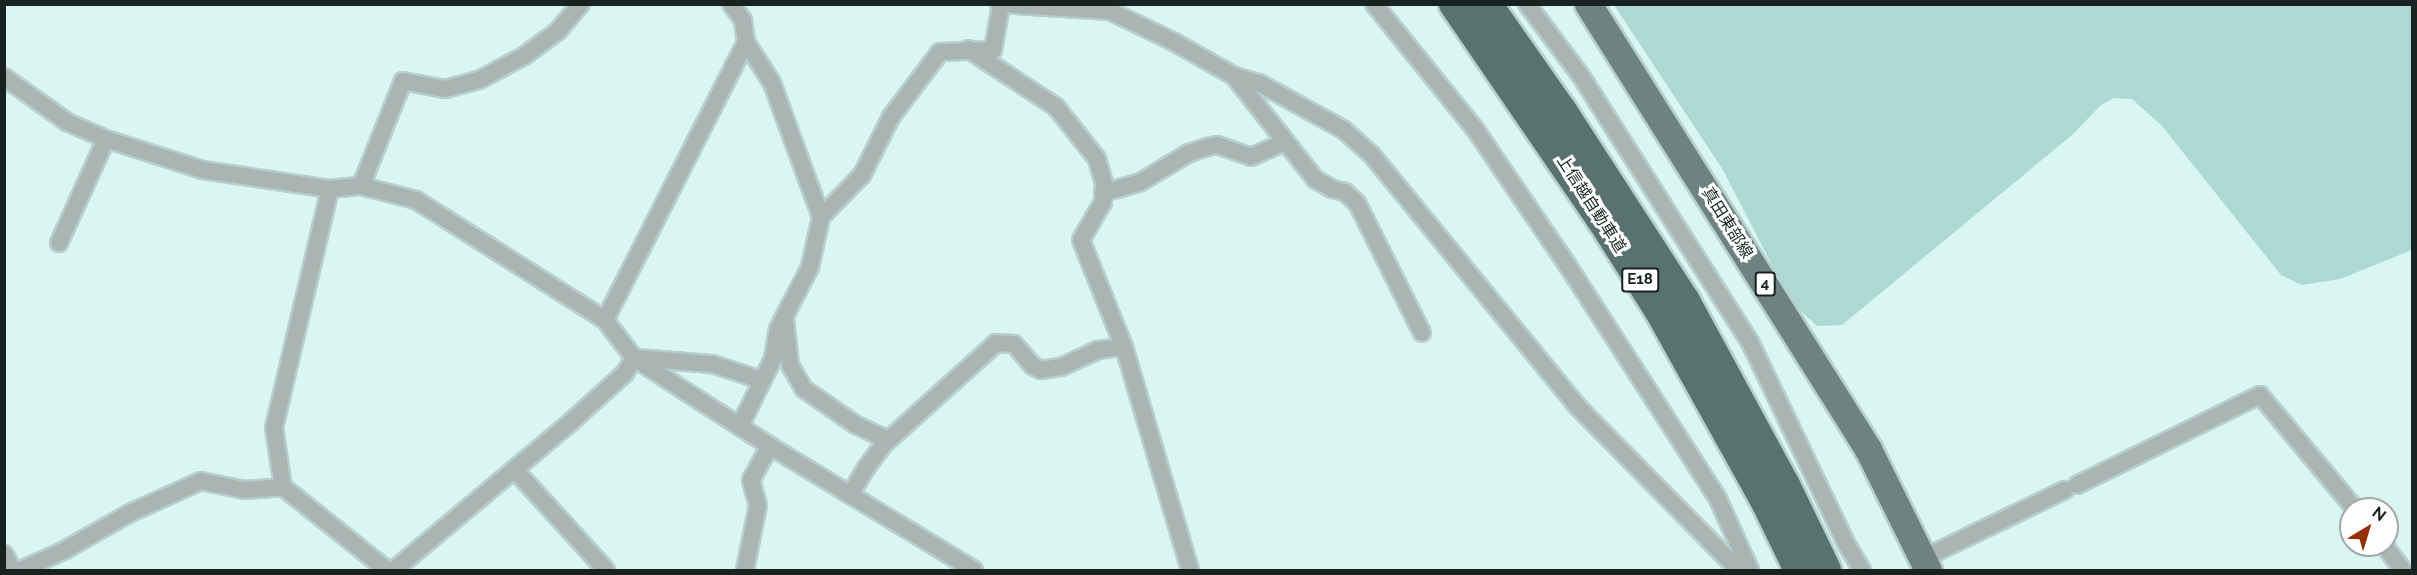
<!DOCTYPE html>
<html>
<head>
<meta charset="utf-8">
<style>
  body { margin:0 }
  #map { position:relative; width:2417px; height:575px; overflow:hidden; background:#daf6f3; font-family:Raleway,"Noto Sans JP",sans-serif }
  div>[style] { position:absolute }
  .green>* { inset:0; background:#add8d3 }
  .roads { filter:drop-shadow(2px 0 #b7d0cd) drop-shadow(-2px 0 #b7d0cd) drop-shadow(0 2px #b7d0cd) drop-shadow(0 -2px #b7d0cd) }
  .street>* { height:16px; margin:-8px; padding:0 8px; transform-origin:8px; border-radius:8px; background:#a9b4b3 }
  .primary>* { height:27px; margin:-13.5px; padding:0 13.5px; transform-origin:13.5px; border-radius:13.5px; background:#6e8381 }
  .highway>* { height:30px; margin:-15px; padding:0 15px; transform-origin:15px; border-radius:15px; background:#59716f }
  span { translate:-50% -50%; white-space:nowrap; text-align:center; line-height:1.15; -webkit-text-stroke:6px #fff; paint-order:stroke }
  .shield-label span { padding:2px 4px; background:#fff; border:2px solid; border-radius:4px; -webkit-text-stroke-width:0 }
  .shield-label { font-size:15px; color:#182221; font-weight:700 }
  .street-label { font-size:16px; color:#182221 }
  .frame { position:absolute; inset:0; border:6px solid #182221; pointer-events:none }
  .north { position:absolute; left:2339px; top:497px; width:60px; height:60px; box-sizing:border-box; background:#fff; border:2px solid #a3a7a6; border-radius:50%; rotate:38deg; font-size:16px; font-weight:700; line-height:24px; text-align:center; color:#182221 }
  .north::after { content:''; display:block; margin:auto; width:21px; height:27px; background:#953006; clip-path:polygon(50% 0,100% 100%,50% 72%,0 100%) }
</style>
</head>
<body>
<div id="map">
  <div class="green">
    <i style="clip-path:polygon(1614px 5px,2412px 5px,2412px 250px,2340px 279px,2302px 285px,2281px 275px,2162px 126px,2132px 99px,2114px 98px,2101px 105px,2072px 135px,1842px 325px,1817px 326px,1791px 302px,1723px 170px)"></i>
  </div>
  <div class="roads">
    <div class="street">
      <i style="left:999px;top:4px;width:111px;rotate:3.6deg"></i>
      <i style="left:1110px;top:11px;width:71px;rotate:25.8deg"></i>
      <i style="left:1174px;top:42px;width:69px;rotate:29.5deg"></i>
      <i style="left:1234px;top:76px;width:26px;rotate:16deg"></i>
      <i style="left:1259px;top:83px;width:97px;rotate:28.9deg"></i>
      <i style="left:1344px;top:130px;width:36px;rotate:42deg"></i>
      <i style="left:1371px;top:154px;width:328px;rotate:50.7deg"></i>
      <i style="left:1579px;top:408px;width:228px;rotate:45.4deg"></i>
      <i style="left:1374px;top:4px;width:161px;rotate:51.1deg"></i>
      <i style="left:1475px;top:129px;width:166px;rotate:55.8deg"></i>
      <i style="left:1568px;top:266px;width:277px;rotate:57.2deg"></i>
      <i style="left:1718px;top:499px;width:78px;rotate:65.7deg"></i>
      <i style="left:1527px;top:4px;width:90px;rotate:53.1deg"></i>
      <i style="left:1581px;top:76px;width:317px;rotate:57.6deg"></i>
      <i style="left:1751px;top:344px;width:223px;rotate:64.5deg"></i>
      <i style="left:1847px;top:545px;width:29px;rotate:59deg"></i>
      <i style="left:746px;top:42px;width:49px;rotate:57.6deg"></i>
      <i style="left:772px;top:83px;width:143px;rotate:69.9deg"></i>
      <i style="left:968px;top:49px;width:105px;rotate:33.4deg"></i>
      <i style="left:1056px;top:107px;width:66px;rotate:51.7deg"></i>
      <i style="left:1097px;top:159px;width:26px;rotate:74deg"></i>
      <i style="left:1104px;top:184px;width:18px;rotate:93deg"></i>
      <i style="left:1103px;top:202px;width:44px;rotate:120.1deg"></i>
      <i style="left:1081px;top:240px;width:115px;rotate:68.1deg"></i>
      <i style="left:1124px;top:347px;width:233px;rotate:73.5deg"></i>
      <i style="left:1234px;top:76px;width:131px;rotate:51.8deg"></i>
      <i style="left:1315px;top:179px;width:20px;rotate:30deg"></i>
      <i style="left:1332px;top:189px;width:13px;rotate:13deg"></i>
      <i style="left:1345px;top:192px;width:16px;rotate:43deg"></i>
      <i style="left:1357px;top:203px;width:145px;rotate:63.4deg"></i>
      <i style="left:4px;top:77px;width:77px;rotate:35.5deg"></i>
      <i style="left:67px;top:122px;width:43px;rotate:23.6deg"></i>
      <i style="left:106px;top:139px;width:102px;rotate:17.7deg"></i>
      <i style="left:203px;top:170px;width:128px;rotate:8.5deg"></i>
      <i style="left:330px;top:189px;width:31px;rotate:-6deg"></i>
      <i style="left:361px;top:186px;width:57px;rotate:14.3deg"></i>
      <i style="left:416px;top:200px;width:224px;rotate:32.4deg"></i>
      <i style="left:605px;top:320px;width:48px;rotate:52.7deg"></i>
      <i style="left:634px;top:358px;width:162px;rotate:32.9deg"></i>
      <i style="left:770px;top:446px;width:239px;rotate:31.3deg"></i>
      <i style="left:361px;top:186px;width:113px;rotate:-68.2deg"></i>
      <i style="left:403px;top:81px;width:43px;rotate:10.8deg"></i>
      <i style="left:445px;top:89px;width:35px;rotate:-15deg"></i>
      <i style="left:479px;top:80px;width:51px;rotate:-28.1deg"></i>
      <i style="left:524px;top:56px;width:42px;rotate:-36.3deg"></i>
      <i style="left:558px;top:31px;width:35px;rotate:-50deg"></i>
      <i style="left:330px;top:189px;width:245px;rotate:103.2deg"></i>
      <i style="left:274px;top:428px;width:60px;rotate:81.3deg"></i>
      <i style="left:283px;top:487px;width:133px;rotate:38.6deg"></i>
      <i style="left:1103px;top:193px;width:37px;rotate:-16deg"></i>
      <i style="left:1139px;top:183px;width:58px;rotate:-31deg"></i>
      <i style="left:1189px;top:153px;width:19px;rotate:-18deg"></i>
      <i style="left:1207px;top:147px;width:10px;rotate:-11deg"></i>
      <i style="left:1217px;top:145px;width:36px;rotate:19deg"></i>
      <i style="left:1251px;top:157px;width:37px;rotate:-24deg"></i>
      <i style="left:59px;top:243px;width:114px;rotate:-65.7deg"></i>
      <i style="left:785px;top:319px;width:46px;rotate:83.8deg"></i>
      <i style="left:790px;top:365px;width:28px;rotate:60deg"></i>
      <i style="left:804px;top:389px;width:63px;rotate:34.7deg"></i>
      <i style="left:856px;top:425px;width:35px;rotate:25deg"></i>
      <i style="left:605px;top:320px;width:312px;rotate:-63.1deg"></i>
      <i style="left:746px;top:42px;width:22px;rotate:-98deg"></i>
      <i style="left:743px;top:20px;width:20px;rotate:-127deg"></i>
      <i style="left:636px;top:358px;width:76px;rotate:4.5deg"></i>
      <i style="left:712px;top:364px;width:52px;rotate:18.1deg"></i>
      <i style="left:740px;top:426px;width:75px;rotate:-63.8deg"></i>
      <i style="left:773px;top:359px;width:30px;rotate:-81deg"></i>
      <i style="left:778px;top:329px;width:70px;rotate:-62.7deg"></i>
      <i style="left:810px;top:267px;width:51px;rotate:-77.6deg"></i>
      <i style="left:821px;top:217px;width:59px;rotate:-45.7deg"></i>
      <i style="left:862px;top:175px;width:65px;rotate:-63.4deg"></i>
      <i style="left:891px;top:117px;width:81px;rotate:-53deg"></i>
      <i style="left:940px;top:52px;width:53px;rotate:-2.2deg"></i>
      <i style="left:993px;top:50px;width:46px;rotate:-79.9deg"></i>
      <i style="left:515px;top:470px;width:135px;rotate:47.7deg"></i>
      <i style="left:2077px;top:485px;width:204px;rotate:-26.2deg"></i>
      <i style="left:2260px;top:395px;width:148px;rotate:50.2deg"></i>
      <i style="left:850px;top:495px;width:31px;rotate:-59deg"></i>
      <i style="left:866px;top:468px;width:30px;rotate:-53deg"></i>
      <i style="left:884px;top:444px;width:151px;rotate:-42deg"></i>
      <i style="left:996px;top:343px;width:18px;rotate:3deg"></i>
      <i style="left:1014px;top:344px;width:29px;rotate:49deg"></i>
      <i style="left:1033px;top:366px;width:9px;rotate:27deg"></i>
      <i style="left:1041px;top:370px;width:20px;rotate:-9deg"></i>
      <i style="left:1061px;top:367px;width:41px;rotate:-24.7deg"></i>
      <i style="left:1098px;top:350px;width:26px;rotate:-7deg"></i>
      <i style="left:2384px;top:545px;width:31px;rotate:53deg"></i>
      <i style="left:4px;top:554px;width:18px;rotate:61deg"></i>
      <i style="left:1922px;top:559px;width:159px;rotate:-25.8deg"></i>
      <i style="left:21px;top:570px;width:48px;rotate:-24.4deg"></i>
      <i style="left:65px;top:550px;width:73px;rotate:-29.7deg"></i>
      <i style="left:128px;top:514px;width:80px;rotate:-24.3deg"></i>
      <i style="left:201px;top:481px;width:44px;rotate:11.8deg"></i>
      <i style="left:244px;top:490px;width:39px;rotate:-4deg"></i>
      <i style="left:394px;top:570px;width:231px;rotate:-39.9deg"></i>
      <i style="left:571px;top:422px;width:73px;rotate:-42.2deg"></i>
      <i style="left:625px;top:373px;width:17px;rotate:-59deg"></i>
      <i style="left:745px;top:570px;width:66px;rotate:-78.7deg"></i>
      <i style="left:758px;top:505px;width:26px;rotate:-106deg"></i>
      <i style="left:751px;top:480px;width:39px;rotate:-61deg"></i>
    </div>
    <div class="primary">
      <i style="left:1588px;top:4px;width:526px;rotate:57.82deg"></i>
      <i style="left:1868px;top:449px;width:135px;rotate:63.6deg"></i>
    </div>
    <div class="highway">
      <i style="left:1454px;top:4px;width:262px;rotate:55.6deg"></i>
      <i style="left:1602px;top:220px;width:112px;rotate:57.7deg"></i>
      <i style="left:1662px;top:315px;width:212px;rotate:60.9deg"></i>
      <i style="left:1765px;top:500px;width:78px;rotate:64.1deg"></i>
      <i style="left:1487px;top:4px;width:131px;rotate:55deg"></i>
      <i style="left:1562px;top:111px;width:226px;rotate:57.1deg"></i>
      <i style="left:1685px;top:301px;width:209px;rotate:61.5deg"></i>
      <i style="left:1785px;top:485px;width:94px;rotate:64.2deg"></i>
    </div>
  </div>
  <div class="shield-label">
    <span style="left:1640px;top:280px">E18</span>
    <span style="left:1765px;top:284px">4</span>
  </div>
  <div class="street-label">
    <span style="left:1591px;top:204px;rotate:57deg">上信越自動車道</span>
    <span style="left:1727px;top:223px;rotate:58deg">真田東部線</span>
  </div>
  <div class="frame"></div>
  <div class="north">N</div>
</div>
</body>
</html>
